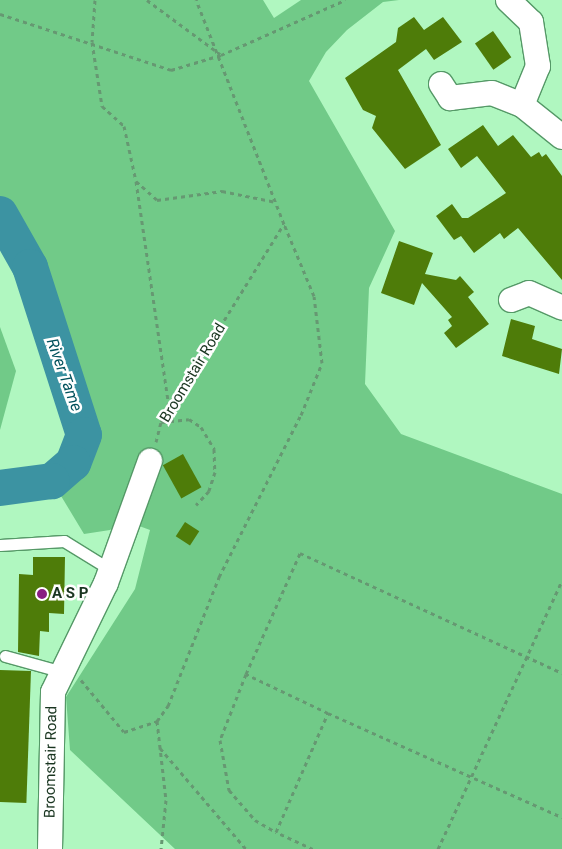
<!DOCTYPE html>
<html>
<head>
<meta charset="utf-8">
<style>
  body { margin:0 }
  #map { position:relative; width:562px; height:849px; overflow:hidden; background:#b0f7c0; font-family:Roboto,sans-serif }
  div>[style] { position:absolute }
  .green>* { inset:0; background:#71ca88 }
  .river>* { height:36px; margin:-18px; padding:0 18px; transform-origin:18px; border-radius:18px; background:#3c93a2 }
  .building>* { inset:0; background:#4e7c09; transform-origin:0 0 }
  .path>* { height:3px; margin-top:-1.5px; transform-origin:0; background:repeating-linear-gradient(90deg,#669872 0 4px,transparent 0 8px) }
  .roads { filter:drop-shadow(1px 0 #559967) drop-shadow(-1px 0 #559967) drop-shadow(0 1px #559967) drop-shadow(0 -1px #559967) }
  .service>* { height:11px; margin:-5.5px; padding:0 5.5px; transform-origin:5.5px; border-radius:5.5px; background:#fff }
  .minor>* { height:24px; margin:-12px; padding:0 12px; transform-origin:12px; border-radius:12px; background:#fff }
  .dots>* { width:14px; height:14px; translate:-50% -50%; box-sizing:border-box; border:2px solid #fff; border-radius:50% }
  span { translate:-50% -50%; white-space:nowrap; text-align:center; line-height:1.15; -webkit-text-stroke:5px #fff; paint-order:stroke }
  .street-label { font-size:15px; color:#193520 }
  .poi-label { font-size:15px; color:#193520; font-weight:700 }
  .left { translate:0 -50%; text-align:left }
  .water-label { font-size:16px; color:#01515c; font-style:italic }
</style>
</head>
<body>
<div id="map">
  <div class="green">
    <i style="clip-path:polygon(0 0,263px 0,274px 18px,301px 0,399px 0,383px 2px,347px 30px,326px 52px,309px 81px,395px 231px,369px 288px,365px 384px,401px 434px,562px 494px,562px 849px,175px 849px,70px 750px,66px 697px,135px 589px,150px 530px,123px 520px,110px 530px,84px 534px,52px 481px,73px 463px,83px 444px,83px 426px,43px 318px,30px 267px,0 214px)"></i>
    <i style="clip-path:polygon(0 327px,16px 371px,0 430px)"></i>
  </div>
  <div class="river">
    <i style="left:0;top:214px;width:61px;rotate:60.5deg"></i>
    <i style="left:30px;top:267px;width:176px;rotate:72.2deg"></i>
    <i style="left:84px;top:435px;width:30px;rotate:111deg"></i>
    <i style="left:73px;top:463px;width:28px;rotate:139deg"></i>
    <i style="left:52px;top:481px;width:52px;rotate:172.3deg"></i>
  </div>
  <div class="building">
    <i style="clip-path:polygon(414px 17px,424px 30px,443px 17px,462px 42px,434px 60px,426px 49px,398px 70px,441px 145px,405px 169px,372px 128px,376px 116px,363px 110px,345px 78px,396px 42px,398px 28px)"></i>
    <i style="left:493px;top:31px;width:32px;height:22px;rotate:55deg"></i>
    <i style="clip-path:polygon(483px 125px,498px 146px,513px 135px,531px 157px,539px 152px,542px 157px,546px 154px,562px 176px,562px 280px,518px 228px,504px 239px,500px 233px,474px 253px,461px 236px,454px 240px,436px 216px,452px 204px,462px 218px,468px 218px,506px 193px,477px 156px,461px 168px,448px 149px)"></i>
    <i style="clip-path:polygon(399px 241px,433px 253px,425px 274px,456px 280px,460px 276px,474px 292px,468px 297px,489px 324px,456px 348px,444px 333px,452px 326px,448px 320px,452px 317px,422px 283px,414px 305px,381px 293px)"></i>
    <i style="clip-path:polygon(511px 319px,535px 326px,532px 339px,562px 349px,559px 374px,502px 356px)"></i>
    <i style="left:183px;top:454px;width:38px;height:23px;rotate:61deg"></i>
    <i style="left:185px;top:522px;width:17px;height:17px;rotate:33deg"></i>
    <i style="clip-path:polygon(33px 557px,65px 557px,64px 614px,49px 613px,49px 632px,40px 631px,39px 656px,18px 652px,19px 574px,33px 575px)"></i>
    <i style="left:0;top:670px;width:31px;height:132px;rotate:2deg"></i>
  </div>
  <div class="path">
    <i style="left:95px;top:0;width:42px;rotate:94.1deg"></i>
    <i style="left:92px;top:42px;width:65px;rotate:81.1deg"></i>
    <i style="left:102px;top:106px;width:30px;rotate:42deg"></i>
    <i style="left:124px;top:126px;width:56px;rotate:77.7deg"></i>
    <i style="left:136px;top:181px;width:28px;rotate:42deg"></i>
    <i style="left:157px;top:200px;width:66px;rotate:-7.9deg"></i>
    <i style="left:222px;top:191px;width:55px;rotate:11.5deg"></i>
    <i style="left:147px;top:0;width:91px;rotate:36.5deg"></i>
    <i style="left:0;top:14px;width:180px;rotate:18.1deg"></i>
    <i style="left:171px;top:70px;width:52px;rotate:-16.7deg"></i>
    <i style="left:221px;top:55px;width:136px;rotate:-23.9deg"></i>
    <i style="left:136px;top:181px;width:229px;rotate:81.7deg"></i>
    <i style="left:162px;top:422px;width:27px;rotate:-6deg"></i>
    <i style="left:189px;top:419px;width:14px;rotate:34deg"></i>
    <i style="left:201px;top:427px;width:26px;rotate:59deg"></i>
    <i style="left:214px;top:449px;width:23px;rotate:88deg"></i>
    <i style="left:215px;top:472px;width:20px;rotate:108deg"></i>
    <i style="left:209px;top:491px;width:19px;rotate:133deg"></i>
    <i style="left:156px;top:442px;width:21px;rotate:-76deg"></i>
    <i style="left:161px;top:422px;width:233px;rotate:-58.2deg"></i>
    <i style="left:284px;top:224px;width:241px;rotate:-111.4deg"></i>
    <i style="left:246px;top:674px;width:71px;rotate:111.5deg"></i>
    <i style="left:220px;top:740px;width:51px;rotate:79.8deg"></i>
    <i style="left:229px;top:790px;width:40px;rotate:49deg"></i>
    <i style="left:255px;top:820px;width:24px;rotate:30deg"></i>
    <i style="left:81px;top:680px;width:67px;rotate:50.4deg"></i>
    <i style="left:124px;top:732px;width:35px;rotate:-18deg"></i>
    <i style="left:157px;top:721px;width:19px;rotate:-54deg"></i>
    <i style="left:168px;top:706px;width:139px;rotate:-68.4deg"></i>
    <i style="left:219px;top:577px;width:182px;rotate:-63.2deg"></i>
    <i style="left:301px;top:415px;width:56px;rotate:-68deg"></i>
    <i style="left:322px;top:363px;width:67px;rotate:-96.8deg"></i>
    <i style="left:314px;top:296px;width:78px;rotate:-112.6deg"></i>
    <i style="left:328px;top:713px;width:91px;rotate:-154.6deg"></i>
    <i style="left:246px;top:674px;width:133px;rotate:-65.9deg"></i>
    <i style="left:300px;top:553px;width:288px;rotate:24.6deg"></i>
    <i style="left:157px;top:721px;width:80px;rotate:83.5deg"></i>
    <i style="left:166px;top:800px;width:49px;rotate:95.8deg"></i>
    <i style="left:160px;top:748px;width:133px;rotate:49.6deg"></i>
    <i style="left:313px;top:849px;width:41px;rotate:-155.3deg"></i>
    <i style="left:276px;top:832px;width:130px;rotate:-66.4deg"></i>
    <i style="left:328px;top:713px;width:256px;rotate:24deg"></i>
    <i style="left:438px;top:849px;width:295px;rotate:-65.2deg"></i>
  </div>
  <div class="roads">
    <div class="service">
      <i style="left:0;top:545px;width:64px;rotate:-3.6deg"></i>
      <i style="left:64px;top:541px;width:55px;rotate:31.7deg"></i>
      <i style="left:5px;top:656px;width:60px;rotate:15.4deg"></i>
    </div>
    <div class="minor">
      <i style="left:508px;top:0;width:32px;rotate:44deg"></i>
      <i style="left:531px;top:22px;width:45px;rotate:81deg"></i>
      <i style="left:538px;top:66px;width:42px;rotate:112.3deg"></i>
      <i style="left:441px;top:84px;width:17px;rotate:57deg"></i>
      <i style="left:450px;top:98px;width:42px;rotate:-6.8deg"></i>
      <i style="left:492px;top:93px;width:32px;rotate:22deg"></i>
      <i style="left:522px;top:105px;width:51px;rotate:38.7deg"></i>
      <i style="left:511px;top:300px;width:19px;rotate:-21deg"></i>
      <i style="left:529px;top:293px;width:36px;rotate:24deg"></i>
      <i style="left:50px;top:849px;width:157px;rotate:-88.9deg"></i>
      <i style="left:53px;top:692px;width:121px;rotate:-64.1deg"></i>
      <i style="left:106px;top:583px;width:130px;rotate:-70.2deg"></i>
    </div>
  </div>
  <div class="dots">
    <i style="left:42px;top:594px;background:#891d82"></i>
  </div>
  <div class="street-label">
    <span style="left:193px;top:373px;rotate:-59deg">Broomstair Road</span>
    <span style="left:51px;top:762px;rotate:-89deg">Broomstair Road</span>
  </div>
  <div class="poi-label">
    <span class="left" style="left:52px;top:594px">A S P</span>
  </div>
  <div class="water-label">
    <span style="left:64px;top:375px;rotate:70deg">River Tame</span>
  </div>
</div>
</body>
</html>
